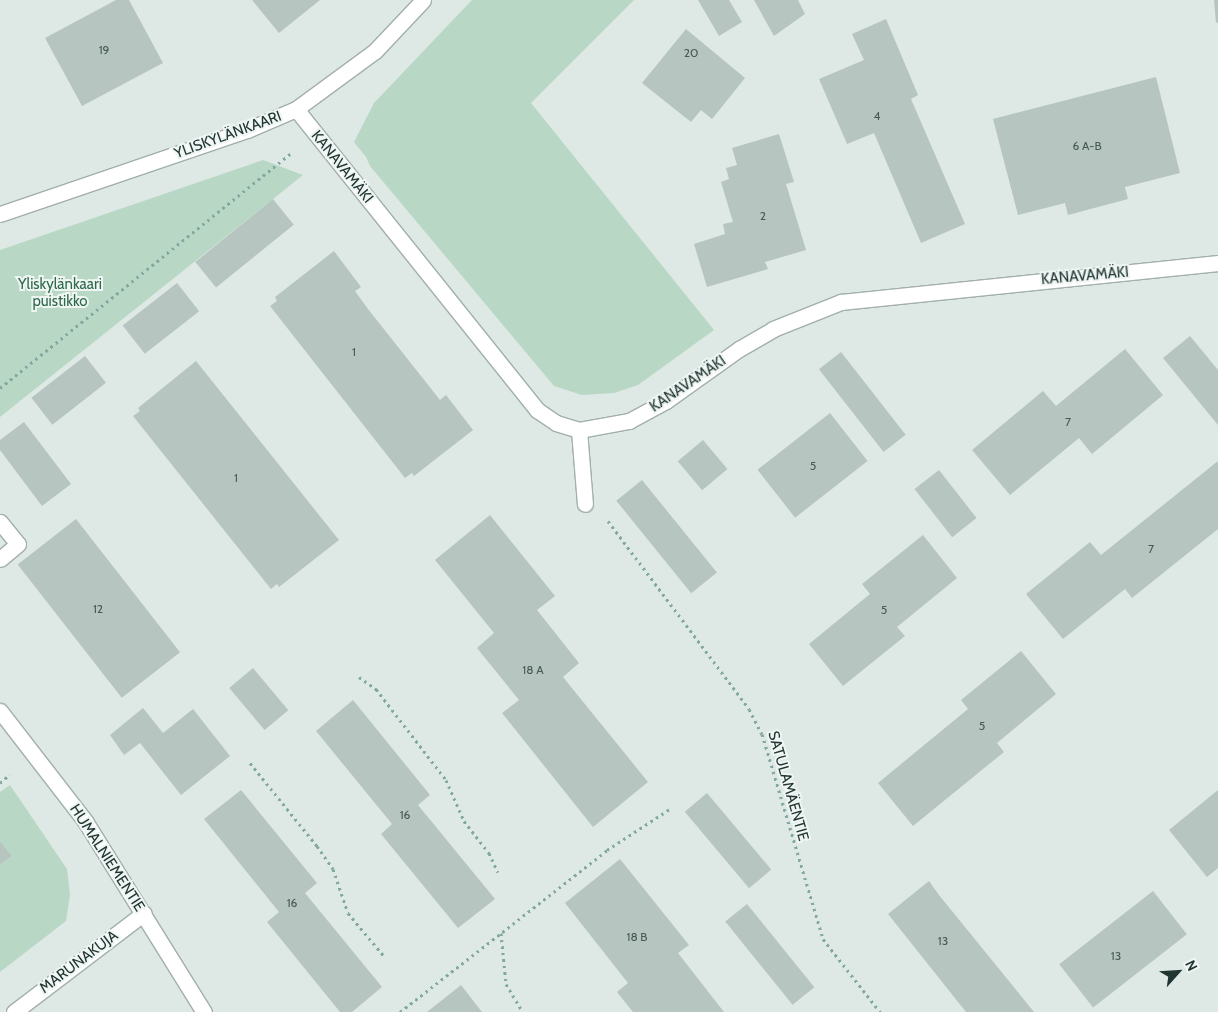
<!DOCTYPE html>
<html>
<head>
<meta charset="utf-8">
<style>
  body { margin:0 }
  #map { position:relative; width:1218px; height:1012px; overflow:hidden; background:#dee8e5; font-family:Cabin,sans-serif }
  div>[style] { position:absolute }
  .green>* { inset:0; background:#b8d8c5 }
  .building>* { inset:0; background:#b7c5c1; transform-origin:0 0 }
  .path>* { height:3px; margin-top:-1.5px; transform-origin:0; background:repeating-linear-gradient(90deg,#81a9a1 0 2.5px,transparent 0 6.5px) }
  .roads { filter:drop-shadow(1px 0 #a2afac) drop-shadow(-1px 0 #a2afac) drop-shadow(0 1px #a2afac) drop-shadow(0 -1px #a2afac) }
  .minor>* { height:15px; margin:-7.5px; padding:0 7.5px; transform-origin:7.5px; border-radius:7.5px; background:#fff }
  span { translate:-50% -50%; white-space:nowrap; text-align:center; line-height:1.15; -webkit-text-stroke:4px #eef5f2; paint-order:stroke }
  .number-label { font-size:12px; color:#465a56 }
  .number-label span { -webkit-text-stroke-width:0 }
  .street-label { font-size:15px; color:#213633 }
  .park-label { font-size:15px; color:#2f694c }
  .north { position:absolute; left:1153px; top:947px; width:50px; height:50px; -webkit-text-stroke:4px #eef5f2; paint-order:stroke; rotate:64deg; font-size:14px; font-weight:700; line-height:20px; text-align:center; color:#213633 }
  .north::after { content:''; display:block; margin:auto; width:18px; height:22px; background:#213633; clip-path:polygon(50% 0,100% 100%,50% 72%,0 100%) }
</style>
</head>
<body>
<div id="map">
  <div class="green">
    <i style="clip-path:polygon(472px 0,634px 0,531px 103px,714px 330px,638px 385px,614px 393px,582px 395px,554px 386px,370px 166px,366px 157px,354px 142px,374px 103px)"></i>
    <i style="clip-path:polygon(263px 160px,303px 175px,0 417px,0 250px)"></i>
    <i style="clip-path:polygon(10px 785px,67px 869px,70px 895px,66px 921px,0 972px,0 865px,12px 856px,0 841px,0 792px)"></i>
  </div>
  <div class="building">
    <i style="clip-path:polygon(116px 0,129px 0,163px 63px,82px 106px,45px 38px)"></i>
    <i style="clip-path:polygon(252px 0,320px 0,279px 33px)"></i>
    <i style="clip-path:polygon(698px 0,729px 0,742px 22px,719px 36px)"></i>
    <i style="clip-path:polygon(754px 0,798px 0,805px 14px,774px 36px)"></i>
    <i style="clip-path:polygon(1214px 0,1218px 0,1218px 22px,1216px 23px)"></i>
    <i style="clip-path:polygon(886px 19px,918px 95px,911px 99px,965px 224px,921px 243px,874px 133px,847px 144px,819px 79px,864px 60px,852px 34px)"></i>
    <i style="clip-path:polygon(686px 29px,745px 78px,712px 119px,701px 110px,691px 122px,642px 83px)"></i>
    <i style="clip-path:polygon(1156px 77px,1180px 173px,1125px 187px,1128px 199px,1068px 215px,1065px 203px,1018px 215px,993px 119px)"></i>
    <i style="clip-path:polygon(779px 134px,794px 182px,786px 184px,806px 250px,765px 262px,768px 269px,707px 287px,694px 244px,725px 234px,723px 224px,733px 222px,721px 182px,729px 179px,726px 168px,737px 165px,732px 148px)"></i>
    <i style="left:273px;top:199px;width:33px;height:100px;rotate:51deg"></i>
    <i style="clip-path:polygon(334px 251px,361px 287px,355px 291px,368px 309px,440px 400px,446px 395px,473px 430px,414px 476px,412px 473px,405px 478px,270px 306px,277px 301px,275px 297px)"></i>
    <i style="left:177px;top:283px;width:36px;height:69px;rotate:52deg"></i>
    <i style="clip-path:polygon(1190px 336px,1218px 370px,1218px 425px,1163px 358px)"></i>
    <i style="clip-path:polygon(1125px 349px,1163px 395px,1092px 454px,1079px 438px,1010px 495px,972px 450px,1043px 391px,1056px 406px)"></i>
    <i style="left:841px;top:352px;width:105px;height:28px;rotate:52deg"></i>
    <i style="left:85px;top:356px;width:34px;height:68px;rotate:52deg"></i>
    <i style="clip-path:polygon(196px 361px,339px 540px,279px 587px,277px 584px,271px 589px,133px 416px,140px 411px,138px 408px)"></i>
    <i style="left:830px;top:413px;width:61px;height:92px;rotate:52deg"></i>
    <i style="clip-path:polygon(24px 422px,71px 484px,42px 506px,0 450px,0 440px)"></i>
    <i style="left:703px;top:440px;width:38px;height:33px;rotate:50deg"></i>
    <i style="clip-path:polygon(1218px 461px,1218px 529px,1132px 598px,1125px 589px,1063px 639px,1026px 594px,1090px 542px,1101px 555px)"></i>
    <i style="left:939px;top:470px;width:61px;height:31px;rotate:52deg"></i>
    <i style="left:642px;top:480px;width:119px;height:33px;rotate:51deg"></i>
    <i style="clip-path:polygon(490px 515px,555px 596px,537px 610px,579px 663px,563px 677px,648px 782px,593px 827px,502px 713px,519px 700px,477px 648px,494px 633px,435px 560px)"></i>
    <i style="left:76px;top:519px;width:169px;height:74px;rotate:52deg"></i>
    <i style="clip-path:polygon(923px 535px,957px 578px,897px 627px,905px 636px,843px 686px,809px 644px,870px 594px,862px 584px)"></i>
    <i style="clip-path:polygon(1021px 651px,1056px 694px,997px 743px,1004px 752px,913px 826px,878px 783px,968px 709px,961px 700px)"></i>
    <i style="left:253px;top:668px;width:55px;height:31px;rotate:50deg"></i>
    <i style="clip-path:polygon(353px 700px,430px 795px,418px 805px,495px 899px,458px 928px,381px 834px,392px 824px,316px 731px)"></i>
    <i style="clip-path:polygon(143px 708px,163px 733px,193px 709px,230px 756px,181px 795px,140px 743px,124px 755px,110px 735px)"></i>
    <i style="clip-path:polygon(241px 790px,317px 883px,305px 893px,382px 987px,352px 1012px,340px 1012px,267px 922px,279px 912px,204px 819px)"></i>
    <i style="clip-path:polygon(1218px 790px,1218px 868px,1207px 877px,1169px 830px)"></i>
    <i style="left:707px;top:793px;width:100px;height:29px;rotate:50deg"></i>
    <i style="clip-path:polygon(0 841px,12px 856px,0 865px)"></i>
    <i style="clip-path:polygon(620px 859px,689px 945px,678px 953px,724px 1012px,633px 1012px,617px 992px,628px 983px,565px 903px)"></i>
    <i style="clip-path:polygon(929px 881px,939px 895px,1034px 1012px,966px 1012px,888px 914px)"></i>
    <i style="left:1153px;top:891px;width:55px;height:119px;rotate:52deg"></i>
    <i style="left:747px;top:904px;width:107px;height:28px;rotate:51deg"></i>
    <i style="clip-path:polygon(461px 985px,482px 1012px,427px 1012px)"></i>
  </div>
  <div class="path">
    <i style="left:0;top:388px;width:376px;rotate:-38.9deg"></i>
    <i style="left:608px;top:521px;width:235px;rotate:53.1deg"></i>
    <i style="left:749px;top:709px;width:28px;rotate:63deg"></i>
    <i style="left:762px;top:734px;width:214px;rotate:73.4deg"></i>
    <i style="left:823px;top:939px;width:93px;rotate:52deg"></i>
    <i style="left:359px;top:677px;width:21px;rotate:35deg"></i>
    <i style="left:376px;top:689px;width:115px;rotate:52.4deg"></i>
    <i style="left:446px;top:780px;width:45px;rotate:66.3deg"></i>
    <i style="left:464px;top:821px;width:41px;rotate:52deg"></i>
    <i style="left:489px;top:853px;width:21px;rotate:65deg"></i>
    <i style="left:250px;top:763px;width:107px;rotate:51.1deg"></i>
    <i style="left:317px;top:846px;width:28px;rotate:55deg"></i>
    <i style="left:333px;top:869px;width:46px;rotate:71.2deg"></i>
    <i style="left:348px;top:913px;width:56px;rotate:50.1deg"></i>
    <i style="left:0;top:783px;width:13px;rotate:-42deg"></i>
    <i style="left:501px;top:933px;width:51px;rotate:84.4deg"></i>
    <i style="left:506px;top:984px;width:33px;rotate:59deg"></i>
    <i style="left:400px;top:1012px;width:263px;rotate:-38deg"></i>
    <i style="left:607px;top:850px;width:75px;rotate:-33.1deg"></i>
  </div>
  <div class="roads">
    <div class="minor">
      <i style="left:296px;top:109px;width:386px;rotate:51.3deg"></i>
      <i style="left:537px;top:410px;width:23px;rotate:34deg"></i>
      <i style="left:556px;top:423px;width:24px;rotate:17deg"></i>
      <i style="left:579px;top:430px;width:51px;rotate:-10.2deg"></i>
      <i style="left:629px;top:421px;width:42px;rotate:-28.4deg"></i>
      <i style="left:666px;top:401px;width:90px;rotate:-35.5deg"></i>
      <i style="left:739px;top:349px;width:39px;rotate:-30deg"></i>
      <i style="left:773px;top:329px;width:73px;rotate:-21.7deg"></i>
      <i style="left:841px;top:302px;width:379px;rotate:-5.9deg"></i>
      <i style="left:0;top:214px;width:261px;rotate:-18.8deg"></i>
      <i style="left:247px;top:130px;width:53px;rotate:-23.2deg"></i>
      <i style="left:296px;top:109px;width:98px;rotate:-36.3deg"></i>
      <i style="left:375px;top:51px;width:70px;rotate:-46.7deg"></i>
      <i style="left:579px;top:430px;width:74px;rotate:85.4deg"></i>
      <i style="left:0;top:522px;width:28px;rotate:51deg"></i>
      <i style="left:18px;top:544px;width:23px;rotate:140deg"></i>
      <i style="left:0;top:711px;width:139px;rotate:52.3deg"></i>
      <i style="left:85px;top:821px;width:225px;rotate:58.1deg"></i>
      <i style="left:14px;top:1012px;width:163px;rotate:-37.3deg"></i>
    </div>
  </div>
  <div class="number-label">
    <span style="left:104px;top:50px">19</span>
    <span style="left:691px;top:53px">20</span>
    <span style="left:877px;top:116px">4</span>
    <span style="left:1087px;top:146px">6 A-B</span>
    <span style="left:763px;top:216px">2</span>
    <span style="left:354px;top:352px">1</span>
    <span style="left:1068px;top:422px">7</span>
    <span style="left:813px;top:466px">5</span>
    <span style="left:236px;top:478px">1</span>
    <span style="left:1151px;top:549px">7</span>
    <span style="left:98px;top:609px">12</span>
    <span style="left:884px;top:610px">5</span>
    <span style="left:533px;top:670px">18 A</span>
    <span style="left:982px;top:726px">5</span>
    <span style="left:405px;top:815px">16</span>
    <span style="left:292px;top:903px">16</span>
    <span style="left:637px;top:937px">18 B</span>
    <span style="left:943px;top:941px">13</span>
    <span style="left:1116px;top:956px">13</span>
  </div>
  <div class="street-label">
    <span style="left:228px;top:135px;rotate:-20deg">YLISKYLÄNKAARI</span>
    <span style="left:342px;top:167px;rotate:51deg">KANAVAMÄKI</span>
    <span style="left:1085px;top:276px;rotate:-5deg">KANAVAMÄKI</span>
    <span style="left:688px;top:384px;rotate:-34deg">KANAVAMÄKI</span>
    <span style="left:788px;top:786px;rotate:74deg">SATULAMÄENTIE</span>
    <span style="left:107px;top:858px;rotate:57deg">HUMALNIEMENTIE</span>
    <span style="left:79px;top:962px;rotate:-37deg">MARUNAKUJA</span>
  </div>
  <div class="park-label">
    <span style="left:60px;top:293px">Yliskylänkaari<br>puistikko</span>
  </div>
  <div class="north">N</div>
</div>
</body>
</html>
